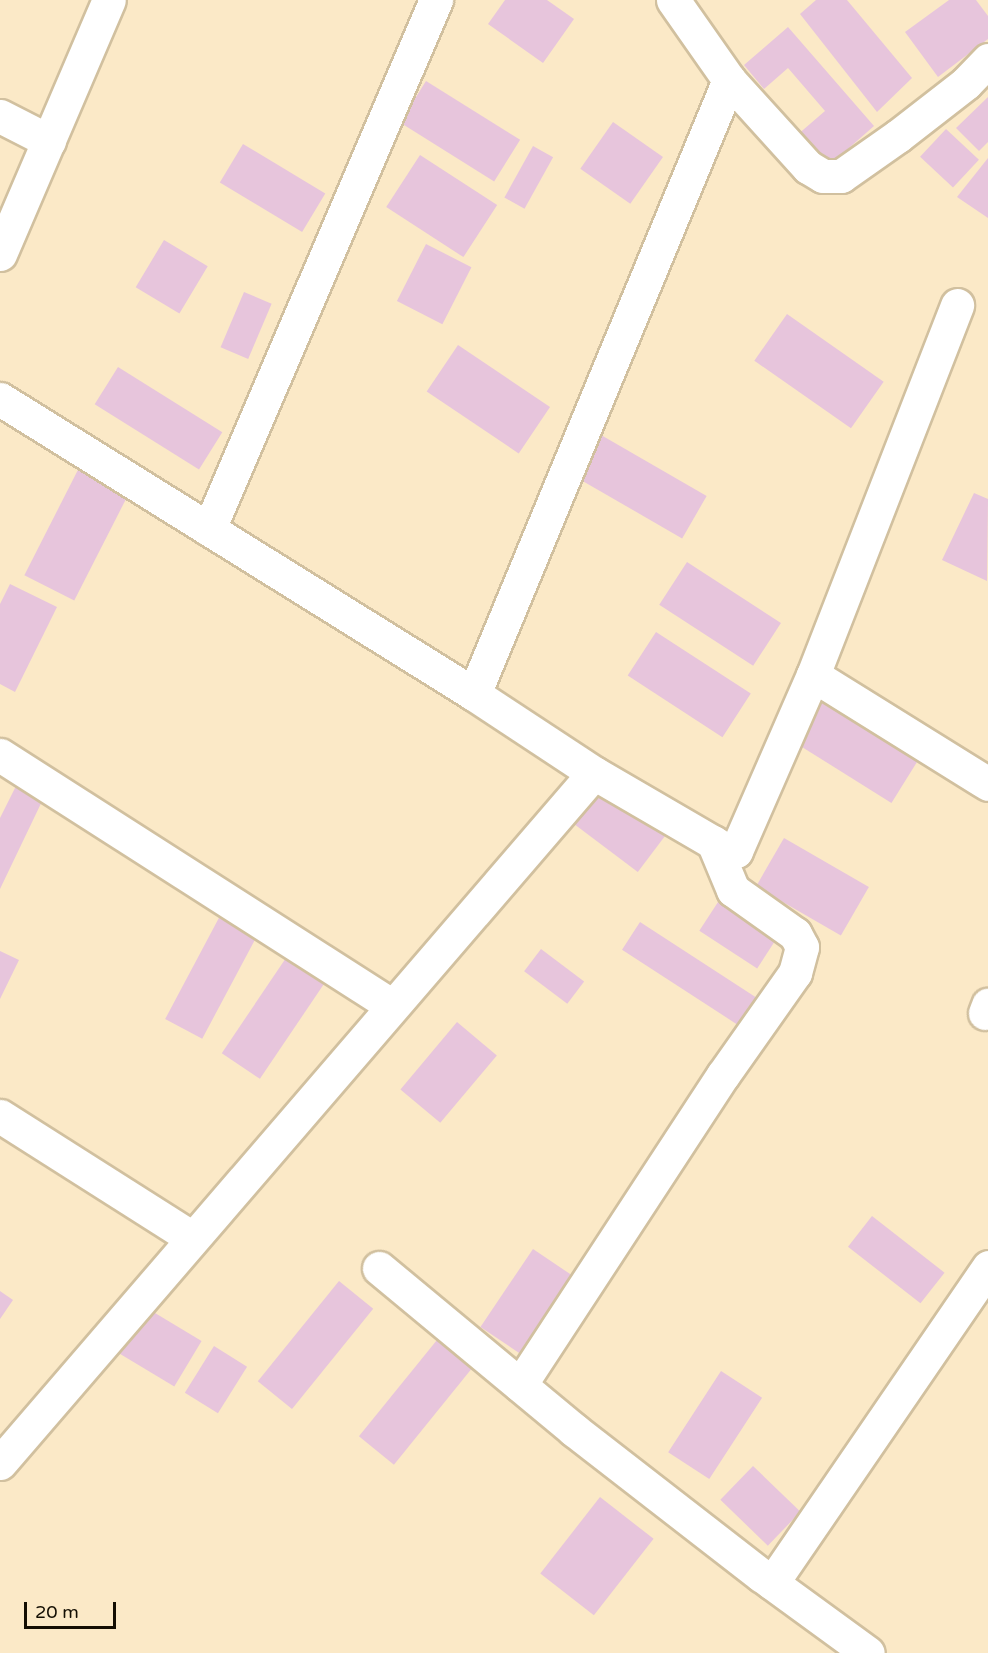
<!DOCTYPE html>
<html>
<head>
<meta charset="utf-8">
<style>
  body { margin:0 }
  #map { position:relative; width:988px; height:1653px; overflow:hidden; background:#fbe9c7; font-family:"Varela Round",sans-serif }
  div>[style] { position:absolute }
  .building>* { inset:0; background:#e7c5dc; transform-origin:0 0 }
  .roads { filter:drop-shadow(2px 0 #d1c09f) drop-shadow(-2px 0 #d1c09f) drop-shadow(0 2px #d1c09f) drop-shadow(0 -2px #d1c09f) }
  .street>* { height:33px; margin:-16.5px; padding:0 16.5px; transform-origin:16.5px; border-radius:16.5px; background:#fff }
  span { translate:-50% -50%; white-space:nowrap; text-align:center; line-height:1.15; -webkit-text-stroke:4.5px #fbe9c7; paint-order:stroke }
  .scale { position:absolute; left:24px; top:1602px; width:92px; height:27px; box-sizing:border-box; border:3px solid #130e03; border-top:0; padding-left:8px; font-size:18px; line-height:21px; white-space:nowrap; color:#130e03; -webkit-text-stroke:4px #fbe9c7; paint-order:stroke }
</style>
</head>
<body>
<div id="map">
  <div class="building">
    <i style="clip-path:polygon(505px 0,547px 0,574px 19px,543px 63px,488px 24px)"></i>
    <i style="clip-path:polygon(816px 0,847px 0,912px 78px,877px 112px,800px 14px)"></i>
    <i style="clip-path:polygon(949px 0,976px 0,988px 16px,988px 39px,938px 77px,905px 32px)"></i>
    <i style="clip-path:polygon(788px 27px,874px 126px,825px 169px,796px 136px,825px 111px,788px 68px,764px 89px,744px 65px)"></i>
    <i style="left:426px;top:81px;width:111px;height:49px;rotate:32deg"></i>
    <i style="clip-path:polygon(988px 97px,988px 142px,979px 151px,956px 128px)"></i>
    <i style="left:613px;top:122px;width:61px;height:57px;rotate:35deg"></i>
    <i style="left:946px;top:129px;width:45px;height:38px;rotate:43deg"></i>
    <i style="left:243px;top:144px;width:96px;height:45px;rotate:31deg"></i>
    <i style="left:533px;top:146px;width:23px;height:59px;rotate:29deg"></i>
    <i style="left:420px;top:155px;width:92px;height:62px;rotate:33deg"></i>
    <i style="clip-path:polygon(988px 158px,988px 218px,957px 197px)"></i>
    <i style="left:164px;top:240px;width:51px;height:55px;rotate:31deg"></i>
    <i style="left:426px;top:244px;width:51px;height:64px;rotate:27deg"></i>
    <i style="left:244px;top:292px;width:30px;height:60px;rotate:23deg"></i>
    <i style="left:787px;top:314px;width:118px;height:57px;rotate:35deg"></i>
    <i style="left:458px;top:345px;width:111px;height:56px;rotate:34deg"></i>
    <i style="left:118px;top:367px;width:123px;height:44px;rotate:32deg"></i>
    <i style="left:601px;top:435px;width:122px;height:49px;rotate:30deg"></i>
    <i style="left:82px;top:462px;width:56px;height:127px;rotate:27deg"></i>
    <i style="clip-path:polygon(974px 493px,988px 499px,987px 581px,942px 560px)"></i>
    <i style="left:687px;top:562px;width:112px;height:51px;rotate:33deg"></i>
    <i style="clip-path:polygon(10px 584px,57px 607px,15px 692px,0 684px,0 604px)"></i>
    <i style="left:656px;top:632px;width:113px;height:52px;rotate:33deg"></i>
    <i style="left:822px;top:697px;width:115px;height:53px;rotate:32deg"></i>
    <i style="clip-path:polygon(19px 780px,46px 793px,0 889px,0 818px)"></i>
    <i style="left:598px;top:782px;width:86px;height:48px;rotate:37deg"></i>
    <i style="left:784px;top:838px;width:98px;height:56px;rotate:30deg"></i>
    <i style="left:720px;top:899px;width:69px;height:38px;rotate:33deg"></i>
    <i style="left:221px;top:914px;width:42px;height:119px;rotate:28deg"></i>
    <i style="left:640px;top:922px;width:139px;height:33px;rotate:33deg"></i>
    <i style="left:541px;top:949px;width:54px;height:28px;rotate:37deg"></i>
    <i style="clip-path:polygon(0 951px,19px 960px,0 999px)"></i>
    <i style="left:290px;top:952px;width:46px;height:122px;rotate:34deg"></i>
    <i style="left:457px;top:1022px;width:52px;height:88px;rotate:40deg"></i>
    <i style="left:872px;top:1216px;width:92px;height:39px;rotate:38deg"></i>
    <i style="left:533px;top:1249px;width:48px;height:94px;rotate:34deg"></i>
    <i style="left:339px;top:1281px;width:44px;height:129px;rotate:39deg"></i>
    <i style="clip-path:polygon(0 1291px,13px 1300px,0 1319px)"></i>
    <i style="left:145px;top:1307px;width:66px;height:53px;rotate:31deg"></i>
    <i style="left:437px;top:1340px;width:45px;height:124px;rotate:39deg"></i>
    <i style="left:214px;top:1346px;width:39px;height:55px;rotate:32deg"></i>
    <i style="left:721px;top:1371px;width:49px;height:97px;rotate:33deg"></i>
    <i style="left:753px;top:1466px;width:66px;height:47px;rotate:44deg"></i>
    <i style="left:600px;top:1497px;width:68px;height:97px;rotate:38deg"></i>
  </div>
  <div class="roads">
    <div class="street">
      <i style="left:673px;top:0;width:98px;rotate:55deg"></i>
      <i style="left:729px;top:80px;width:118px;rotate:47.8deg"></i>
      <i style="left:808px;top:167px;width:17px;rotate:31deg"></i>
      <i style="left:823px;top:176px;width:18px"></i>
      <i style="left:841px;top:176px;width:70px;rotate:-35.1deg"></i>
      <i style="left:898px;top:136px;width:86px;rotate:-37.9deg"></i>
      <i style="left:966px;top:83px;width:32px;rotate:-46deg"></i>
      <i style="left:0;top:116px;width:55px;rotate:27deg"></i>
      <i style="left:0;top:254px;width:276px;rotate:-66.8deg"></i>
      <i style="left:0;top:399px;width:558px;rotate:31.9deg"></i>
      <i style="left:474px;top:694px;width:144px;rotate:33.4deg"></i>
      <i style="left:594px;top:773px;width:155px;rotate:30.2deg"></i>
      <i style="left:728px;top:851px;width:8px"></i>
      <i style="left:736px;top:851px;width:192px;rotate:-66.4deg"></i>
      <i style="left:813px;top:675px;width:397px;rotate:-68.7deg"></i>
      <i style="left:209px;top:529px;width:576px;rotate:-66.78deg"></i>
      <i style="left:813px;top:675px;width:206px;rotate:31.9deg"></i>
      <i style="left:474px;top:694px;width:665px;rotate:-67.45deg"></i>
      <i style="left:0;top:755px;width:465px;rotate:32.6deg"></i>
      <i style="left:985px;top:1013px;width:9px;rotate:-69deg"></i>
      <i style="left:0;top:1116px;width:227px;rotate:32.4deg"></i>
      <i style="left:379px;top:1268px;width:254px;rotate:39.7deg"></i>
      <i style="left:574px;top:1430px;width:237px;rotate:37.8deg"></i>
      <i style="left:761px;top:1575px;width:132px;rotate:36.1deg"></i>
      <i style="left:520px;top:1385px;width:371px;rotate:-56.8deg"></i>
      <i style="left:723px;top:1075px;width:125px;rotate:-54.8deg"></i>
      <i style="left:795px;top:973px;width:27px;rotate:-75deg"></i>
      <i style="left:802px;top:947px;width:15px;rotate:-118deg"></i>
      <i style="left:795px;top:934px;width:76px;rotate:-144.6deg"></i>
      <i style="left:733px;top:890px;width:52px;rotate:-112.6deg"></i>
      <i style="left:0;top:1463px;width:910px;rotate:-49.28deg"></i>
      <i style="left:772px;top:1583px;width:383px;rotate:-55.6deg"></i>
    </div>
  </div>
  <div class="scale">20 m</div>
</div>
</body>
</html>
